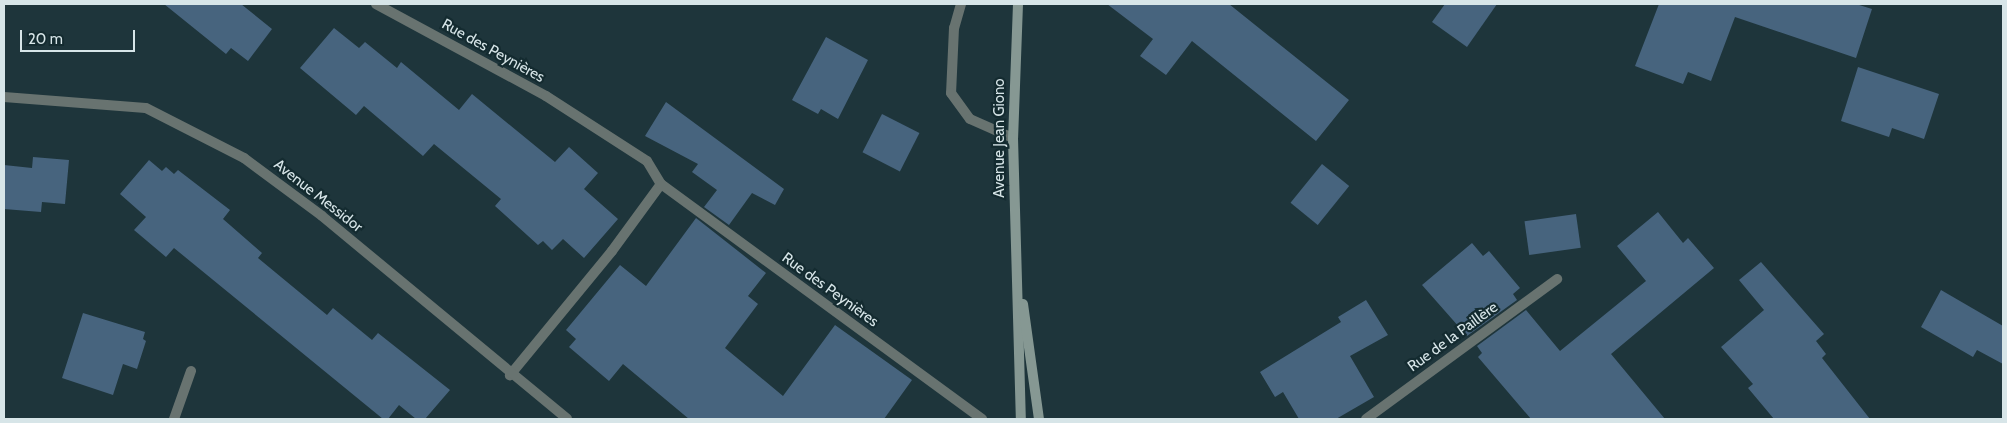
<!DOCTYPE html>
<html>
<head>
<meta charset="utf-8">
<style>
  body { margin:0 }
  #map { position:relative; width:2007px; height:423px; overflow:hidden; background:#1e353b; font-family:Cabin,sans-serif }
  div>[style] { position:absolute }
  .building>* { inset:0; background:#47647e; transform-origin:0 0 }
  .lane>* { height:10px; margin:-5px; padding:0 5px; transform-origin:5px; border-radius:5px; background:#687370 }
  .street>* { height:10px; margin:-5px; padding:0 5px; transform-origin:5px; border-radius:5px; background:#687370 }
  .secondary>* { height:10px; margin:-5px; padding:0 5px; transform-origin:5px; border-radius:5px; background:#869893 }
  span { translate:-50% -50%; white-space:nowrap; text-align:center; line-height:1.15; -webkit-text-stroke:4.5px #142b30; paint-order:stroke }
  .street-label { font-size:15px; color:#d7e5e8 }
  .frame { position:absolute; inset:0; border:5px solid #d7e5e8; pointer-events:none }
  .scale { position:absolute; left:20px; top:30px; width:115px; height:22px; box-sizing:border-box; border:2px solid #d7e5e8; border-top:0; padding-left:6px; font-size:15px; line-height:18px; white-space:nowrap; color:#d7e5e8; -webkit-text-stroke:4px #142b30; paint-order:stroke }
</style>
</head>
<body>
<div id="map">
  <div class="building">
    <i style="clip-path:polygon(164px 4px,241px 4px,272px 29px,248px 61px,231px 48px,226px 54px)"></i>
    <i style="clip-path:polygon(1107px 4px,1229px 4px,1349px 100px,1316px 141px,1192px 41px,1166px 75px,1140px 56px,1153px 39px)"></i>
    <i style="clip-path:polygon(1445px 4px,1497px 4px,1467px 47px,1432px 22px)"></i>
    <i style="clip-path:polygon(1659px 4px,1856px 4px,1872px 9px,1856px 58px,1735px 17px,1711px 81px,1688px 72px,1683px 84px,1635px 66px)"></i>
    <i style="clip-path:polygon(334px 28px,359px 48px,365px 42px,397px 68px,401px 62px,459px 110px,472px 94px,555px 162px,569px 147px,598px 173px,584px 189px,618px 219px,584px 258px,563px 239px,552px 250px,543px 241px,538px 245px,495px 206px,501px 199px,434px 144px,423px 156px,364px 106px,356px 115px,300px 68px)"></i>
    <i style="clip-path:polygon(826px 37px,868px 60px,838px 119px,821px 109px,818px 114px,792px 100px)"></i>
    <i style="clip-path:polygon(1858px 67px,1939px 94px,1924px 139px,1892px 128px,1889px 137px,1841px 121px)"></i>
    <i style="clip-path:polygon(666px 102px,784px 189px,775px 205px,752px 193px,729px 225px,704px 207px,717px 190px,692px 172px,698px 164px,645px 136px)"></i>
    <i style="left:882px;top:114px;width:42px;height:43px;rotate:27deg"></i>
    <i style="clip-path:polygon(33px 157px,69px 160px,65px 204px,42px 202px,41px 212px,4px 209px,4px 165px,32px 168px)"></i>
    <i style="clip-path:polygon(149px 160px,162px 171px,166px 167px,174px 174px,178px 170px,230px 210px,223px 219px,262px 253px,258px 258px,327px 315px,333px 308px,372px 340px,378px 333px,450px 390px,425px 419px,416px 419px,399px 405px,388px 419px,383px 419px,174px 248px,166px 257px,134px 230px,146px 217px,120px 194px)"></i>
    <i style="left:1322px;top:164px;width:35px;height:50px;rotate:39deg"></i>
    <i style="clip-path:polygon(1658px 212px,1683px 243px,1688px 238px,1714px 268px,1611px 354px,1665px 419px,1531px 419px,1478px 357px,1482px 353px,1477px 346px,1526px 310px,1560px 351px,1646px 281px,1617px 246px)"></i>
    <i style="left:1576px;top:214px;width:34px;height:52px;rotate:82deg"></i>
    <i style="clip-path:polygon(696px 218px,766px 273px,748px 296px,758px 304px,725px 348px,783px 396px,835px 325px,912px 380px,884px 419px,689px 419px,623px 364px,609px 381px,569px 347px,576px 339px,566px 330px,620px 265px,646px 286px)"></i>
    <i style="clip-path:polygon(1472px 243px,1483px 256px,1489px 251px,1520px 288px,1513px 294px,1517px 300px,1467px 336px,1422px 285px)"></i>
    <i style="clip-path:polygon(1761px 262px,1824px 334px,1816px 341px,1826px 354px,1822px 358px,1870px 419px,1774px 419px,1748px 388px,1753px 384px,1721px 347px,1764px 310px,1739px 280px)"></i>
    <i style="clip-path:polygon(1941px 290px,2003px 326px,2003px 364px,1977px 350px,1973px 357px,1921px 327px)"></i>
    <i style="clip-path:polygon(1366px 300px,1388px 335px,1350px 356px,1374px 397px,1336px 419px,1299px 419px,1283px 392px,1275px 397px,1260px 372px,1341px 322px,1338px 317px)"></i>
    <i style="clip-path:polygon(83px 313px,145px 332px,143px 339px,146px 341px,137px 369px,123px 364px,113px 395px,62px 378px)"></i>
  </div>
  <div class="lane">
    <i style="left:961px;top:4px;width:25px;rotate:106deg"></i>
    <i style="left:954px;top:28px;width:65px;rotate:92.6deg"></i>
    <i style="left:951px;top:93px;width:32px;rotate:54deg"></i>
    <i style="left:970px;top:119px;width:47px;rotate:23.8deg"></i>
  </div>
  <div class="street">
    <i style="left:376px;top:4px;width:193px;rotate:28.4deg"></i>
    <i style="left:546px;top:96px;width:120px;rotate:32.8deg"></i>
    <i style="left:647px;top:161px;width:27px;rotate:59deg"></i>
    <i style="left:661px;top:184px;width:83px;rotate:126.2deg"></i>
    <i style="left:612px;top:251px;width:161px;rotate:129.4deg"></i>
    <i style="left:4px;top:97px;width:142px;rotate:4.4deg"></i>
    <i style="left:146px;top:108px;width:110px;rotate:27deg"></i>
    <i style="left:244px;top:158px;width:97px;rotate:36.6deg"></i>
    <i style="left:322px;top:216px;width:318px;rotate:39.6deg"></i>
    <i style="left:661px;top:184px;width:398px;rotate:36.2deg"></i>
    <i style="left:174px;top:419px;width:51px;rotate:-70.5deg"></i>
    <i style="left:1366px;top:419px;width:237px;rotate:-36.2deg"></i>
  </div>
  <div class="secondary">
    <i style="left:1018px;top:4px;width:134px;rotate:92.1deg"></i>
    <i style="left:1013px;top:138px;width:281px;rotate:88.4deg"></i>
    <i style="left:1023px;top:304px;width:116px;rotate:82.1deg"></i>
  </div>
  <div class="street-label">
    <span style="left:493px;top:51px;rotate:29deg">Rue des Peynières</span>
    <span style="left:1000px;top:138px;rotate:-90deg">Avenue Jean Giono</span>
    <span style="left:318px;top:196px;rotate:38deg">Avenue Messidor</span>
    <span style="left:830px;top:290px;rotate:36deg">Rue des Peynières</span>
    <span style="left:1453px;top:337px;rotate:-36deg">Rue de la Paillère</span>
  </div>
  <div class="frame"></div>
  <div class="scale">20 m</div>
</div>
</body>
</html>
